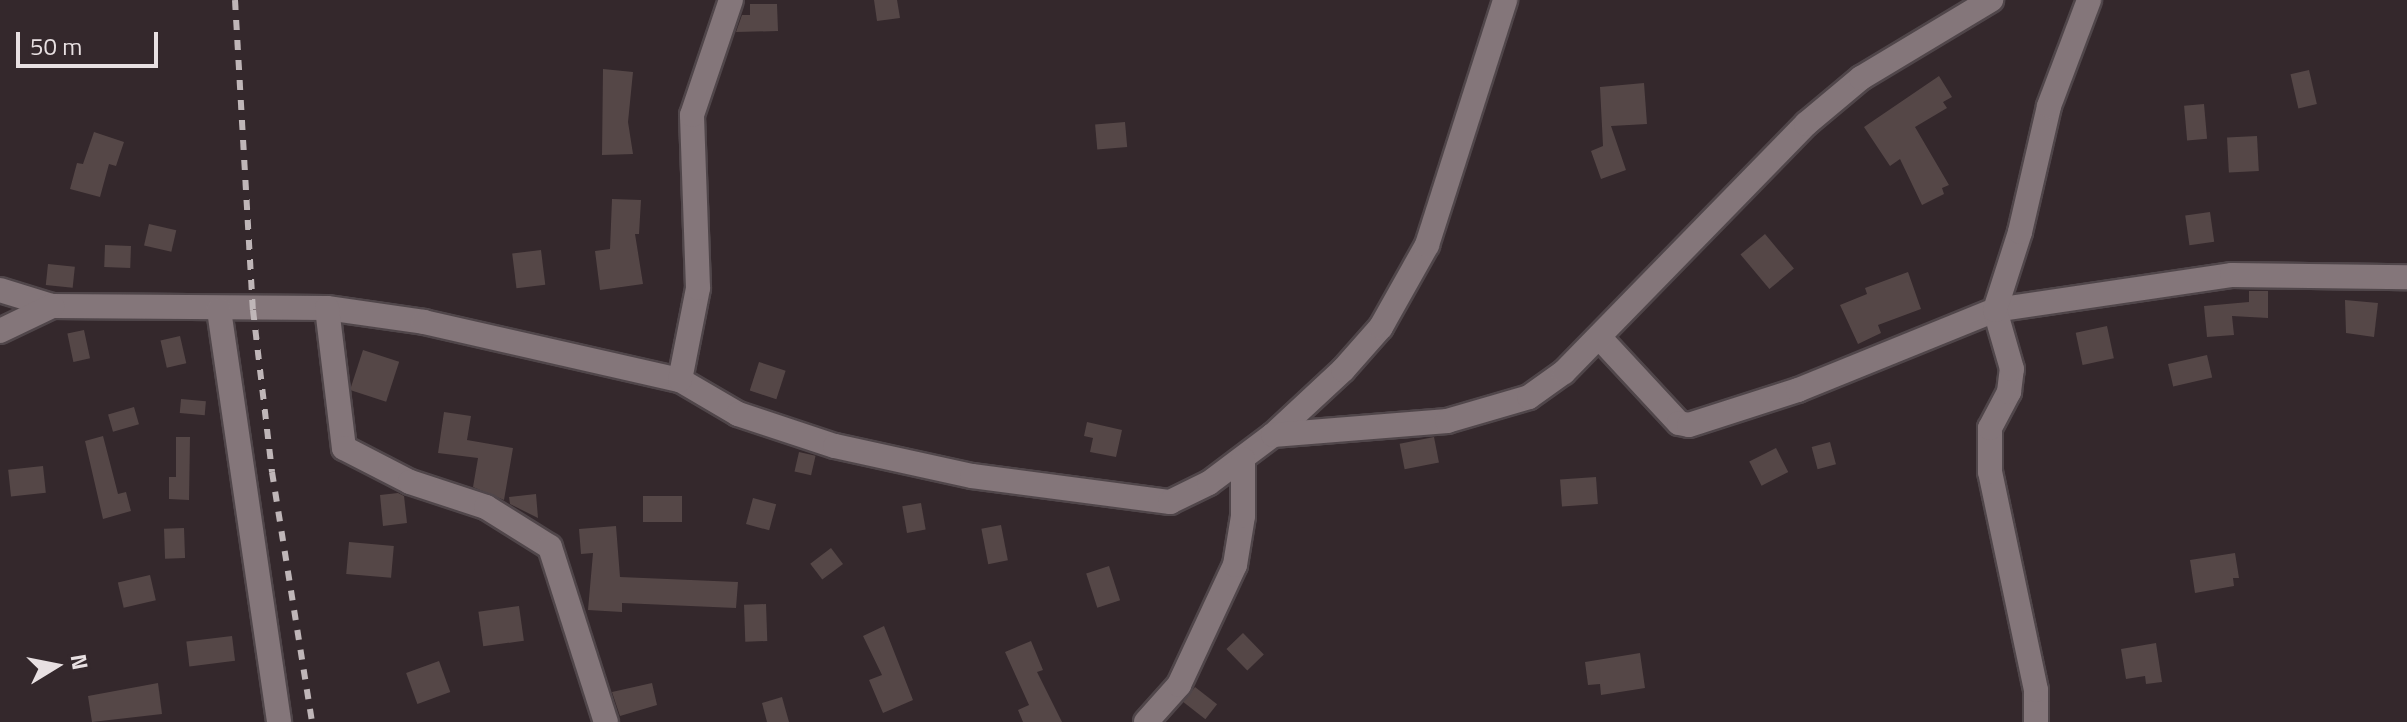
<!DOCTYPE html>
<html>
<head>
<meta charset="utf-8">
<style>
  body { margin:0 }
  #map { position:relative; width:2407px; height:722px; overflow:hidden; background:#34282c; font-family:"Titillium Web",sans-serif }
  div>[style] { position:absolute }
  .building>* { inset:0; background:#554747; transform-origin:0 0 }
  .roads { filter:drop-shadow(2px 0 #50464a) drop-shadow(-2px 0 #50464a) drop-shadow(0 2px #50464a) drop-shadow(0 -2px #50464a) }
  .minor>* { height:24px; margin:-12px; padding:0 12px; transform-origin:12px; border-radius:12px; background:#84767a }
  .rail>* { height:6px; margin-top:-3px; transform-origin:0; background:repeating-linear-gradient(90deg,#bfb6b8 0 10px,transparent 0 20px) }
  span { translate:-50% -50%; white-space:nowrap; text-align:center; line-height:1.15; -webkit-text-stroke:8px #34282c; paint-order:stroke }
  .north { position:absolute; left:16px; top:626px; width:80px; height:80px; -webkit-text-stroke:6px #34282c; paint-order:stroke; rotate:80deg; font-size:22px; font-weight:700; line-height:32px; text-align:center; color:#e8e0e2 }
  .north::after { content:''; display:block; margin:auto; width:28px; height:36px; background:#e8e0e2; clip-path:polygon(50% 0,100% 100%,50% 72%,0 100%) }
  .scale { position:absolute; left:16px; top:32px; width:142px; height:36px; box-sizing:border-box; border:4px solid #e8e0e2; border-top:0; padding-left:10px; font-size:24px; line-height:28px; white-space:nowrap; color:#e8e0e2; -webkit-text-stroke:6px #34282c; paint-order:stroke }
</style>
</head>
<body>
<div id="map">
  <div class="building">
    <i style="clip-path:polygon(874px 0,897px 0,900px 18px,877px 21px)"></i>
    <i style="clip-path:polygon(750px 4px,777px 4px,778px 31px,736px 32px,742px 15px,750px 15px)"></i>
    <i style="clip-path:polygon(603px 69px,633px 72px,628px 122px,633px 154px,602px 155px)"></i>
    <i style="left:2309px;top:70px;width:35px;height:19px;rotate:77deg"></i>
    <i style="clip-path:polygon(1939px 76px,1952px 97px,1943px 102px,1947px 108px,1915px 127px,1949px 185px,1942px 188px,1944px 194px,1922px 205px,1900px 159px,1890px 166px,1864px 127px)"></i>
    <i style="clip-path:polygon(1644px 83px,1647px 124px,1611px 126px,1626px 170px,1601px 179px,1591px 151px,1603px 146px,1600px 87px)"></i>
    <i style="left:2204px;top:104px;width:35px;height:20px;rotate:85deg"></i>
    <i style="left:1125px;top:122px;width:25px;height:30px;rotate:85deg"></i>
    <i style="clip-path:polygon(94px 132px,124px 142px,116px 166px,109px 164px,100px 197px,70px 189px,77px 163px,83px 164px)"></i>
    <i style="left:2257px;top:136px;width:35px;height:30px;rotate:87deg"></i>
    <i style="clip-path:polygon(612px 199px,641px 200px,639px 234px,635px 234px,643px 284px,600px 290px,595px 251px,610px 249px)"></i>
    <i style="left:2210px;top:212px;width:30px;height:25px;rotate:82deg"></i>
    <i style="left:149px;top:224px;width:28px;height:22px;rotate:13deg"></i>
    <i style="left:1765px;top:234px;width:45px;height:32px;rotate:50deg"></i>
    <i style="left:105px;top:245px;width:26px;height:22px;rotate:2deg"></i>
    <i style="left:541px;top:250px;width:35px;height:29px;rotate:83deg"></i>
    <i style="left:48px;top:264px;width:27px;height:21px;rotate:6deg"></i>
    <i style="clip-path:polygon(1908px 272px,1921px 309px,1878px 325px,1881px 333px,1858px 344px,1840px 305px,1867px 294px,1865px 288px)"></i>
    <i style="clip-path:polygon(2249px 291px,2268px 291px,2268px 318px,2232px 316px,2234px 335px,2207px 337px,2204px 306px,2249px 302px)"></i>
    <i style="clip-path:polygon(2345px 300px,2378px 303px,2374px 337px,2346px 333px)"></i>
    <i style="left:2107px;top:326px;width:33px;height:32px;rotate:78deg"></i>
    <i style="left:84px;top:330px;width:29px;height:17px;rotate:78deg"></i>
    <i style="left:180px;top:336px;width:28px;height:20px;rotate:77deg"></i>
    <i style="left:363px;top:350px;width:38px;height:42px;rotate:18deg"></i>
    <i style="left:2207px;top:355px;width:23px;height:40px;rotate:77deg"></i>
    <i style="left:759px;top:362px;width:28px;height:30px;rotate:18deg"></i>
    <i style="left:181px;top:399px;width:25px;height:14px;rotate:5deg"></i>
    <i style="left:134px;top:407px;width:18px;height:27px;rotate:74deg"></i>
    <i style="clip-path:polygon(444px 412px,471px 416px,467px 440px,513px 448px,504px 500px,473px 487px,478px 458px,438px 453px)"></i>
    <i style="clip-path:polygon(1087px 422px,1122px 430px,1116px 457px,1090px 452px,1093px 438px,1084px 436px)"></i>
    <i style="clip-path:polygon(103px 436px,118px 494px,126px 492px,131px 511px,103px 519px,85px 441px)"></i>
    <i style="clip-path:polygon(176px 437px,190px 437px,189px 500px,169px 499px,169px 477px,176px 477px)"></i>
    <i style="left:1434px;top:437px;width:26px;height:35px;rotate:79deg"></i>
    <i style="left:1830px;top:442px;width:23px;height:19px;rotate:75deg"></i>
    <i style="left:1776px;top:448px;width:27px;height:30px;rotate:63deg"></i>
    <i style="left:799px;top:452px;width:17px;height:20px;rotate:13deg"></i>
    <i style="left:43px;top:466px;width:27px;height:35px;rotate:84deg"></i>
    <i style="left:1596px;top:477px;width:27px;height:36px;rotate:86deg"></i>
    <i style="clip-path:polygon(398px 493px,404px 496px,407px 523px,383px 526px,380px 495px)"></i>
    <i style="clip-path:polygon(536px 494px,538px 518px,510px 504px,509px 497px)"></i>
    <i style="left:643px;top:496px;width:39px;height:26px"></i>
    <i style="left:753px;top:498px;width:24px;height:27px;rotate:15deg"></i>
    <i style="left:921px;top:503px;width:27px;height:19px;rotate:80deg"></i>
    <i style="left:1001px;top:525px;width:36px;height:20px;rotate:79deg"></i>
    <i style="clip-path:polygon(616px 526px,620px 577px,738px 582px,736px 608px,622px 603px,622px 612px,588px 610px,593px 553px,581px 554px,579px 529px)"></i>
    <i style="left:184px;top:528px;width:30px;height:20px;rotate:88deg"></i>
    <i style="left:349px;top:542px;width:45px;height:32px;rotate:5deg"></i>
    <i style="left:831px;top:548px;width:20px;height:26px;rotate:53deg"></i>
    <i style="clip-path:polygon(2235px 553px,2239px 578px,2233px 578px,2234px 586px,2195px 593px,2190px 560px)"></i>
    <i style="left:1109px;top:566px;width:36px;height:24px;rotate:72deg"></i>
    <i style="left:150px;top:575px;width:26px;height:33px;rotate:77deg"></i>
    <i style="left:766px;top:604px;width:37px;height:22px;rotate:88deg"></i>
    <i style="left:519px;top:606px;width:35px;height:41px;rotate:82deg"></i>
    <i style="clip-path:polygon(884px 626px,913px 700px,883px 713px,869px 680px,882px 675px,863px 636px)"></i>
    <i style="left:1243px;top:633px;width:30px;height:23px;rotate:46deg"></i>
    <i style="left:232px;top:636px;width:25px;height:46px;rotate:83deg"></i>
    <i style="clip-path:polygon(1031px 641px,1043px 670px,1037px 672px,1062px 722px,1023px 722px,1018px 710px,1029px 705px,1005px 652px)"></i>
    <i style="clip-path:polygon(2156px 643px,2162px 682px,2146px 684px,2145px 676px,2126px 679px,2121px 649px)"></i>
    <i style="clip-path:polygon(1640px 653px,1645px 688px,1601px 695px,1600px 684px,1588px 685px,1585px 662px)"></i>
    <i style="left:439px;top:661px;width:33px;height:35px;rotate:70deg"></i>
    <i style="clip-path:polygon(158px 683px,162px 714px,92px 722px,88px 696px)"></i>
    <i style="clip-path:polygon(652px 683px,657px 705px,620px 716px,612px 692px)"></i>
    <i style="left:1195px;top:687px;width:28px;height:19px;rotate:38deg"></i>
    <i style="clip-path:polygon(782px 697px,789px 722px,767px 722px,762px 703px)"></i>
  </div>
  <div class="roads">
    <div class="minor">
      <i style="left:0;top:290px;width:54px;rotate:17.1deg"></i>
      <i style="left:52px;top:306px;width:275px;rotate:0.4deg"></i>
      <i style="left:327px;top:308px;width:98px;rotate:8.2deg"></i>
      <i style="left:424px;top:322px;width:262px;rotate:12.8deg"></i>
      <i style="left:680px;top:380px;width:67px;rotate:30.4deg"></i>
      <i style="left:738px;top:414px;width:102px;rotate:18.3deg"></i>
      <i style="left:835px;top:446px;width:140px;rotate:12.4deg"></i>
      <i style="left:972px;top:476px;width:200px;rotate:7.5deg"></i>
      <i style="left:1170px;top:502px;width:43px;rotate:-26deg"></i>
      <i style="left:1209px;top:483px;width:80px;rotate:-36.9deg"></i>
      <i style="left:1273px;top:435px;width:96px;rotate:-42.9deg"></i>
      <i style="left:1343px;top:370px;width:57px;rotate:-48.5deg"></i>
      <i style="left:1381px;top:327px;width:94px;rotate:-60.7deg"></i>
      <i style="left:1427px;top:245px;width:257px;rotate:-72.3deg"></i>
      <i style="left:327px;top:308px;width:141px;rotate:83.1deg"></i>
      <i style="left:344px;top:448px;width:74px;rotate:27.3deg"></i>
      <i style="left:410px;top:482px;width:80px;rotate:18.2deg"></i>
      <i style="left:486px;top:507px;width:75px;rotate:32deg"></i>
      <i style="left:550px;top:547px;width:184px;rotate:72.3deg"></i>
      <i style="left:219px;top:310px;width:416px;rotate:81.7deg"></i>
      <i style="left:0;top:331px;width:58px;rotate:-25.7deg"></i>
      <i style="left:1599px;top:337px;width:117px;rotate:47.1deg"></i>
      <i style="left:1679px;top:423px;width:10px;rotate:11deg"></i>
      <i style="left:1689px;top:425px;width:114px;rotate:-17.8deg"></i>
      <i style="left:1798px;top:390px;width:213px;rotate:-22.1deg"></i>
      <i style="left:1995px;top:310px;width:240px;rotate:-8.4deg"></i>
      <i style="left:2232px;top:275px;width:175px;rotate:0.7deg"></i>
      <i style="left:680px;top:380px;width:94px;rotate:-78.9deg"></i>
      <i style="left:698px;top:288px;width:173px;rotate:-92deg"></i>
      <i style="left:692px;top:115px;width:121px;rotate:-71.3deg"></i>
      <i style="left:1273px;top:435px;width:175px;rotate:-4.6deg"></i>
      <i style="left:1447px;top:421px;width:85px;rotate:-16.3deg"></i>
      <i style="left:1529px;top:397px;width:43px;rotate:-35.5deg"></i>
      <i style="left:1564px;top:372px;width:347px;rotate:-45.7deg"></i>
      <i style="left:1806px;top:124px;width:72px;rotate:-39.9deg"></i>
      <i style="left:1861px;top:78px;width:152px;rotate:-31deg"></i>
      <i style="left:1146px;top:722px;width:50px;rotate:-48.3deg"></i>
      <i style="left:1179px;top:685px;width:132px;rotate:-65deg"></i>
      <i style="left:1235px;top:565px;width:50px;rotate:-80.7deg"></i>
      <i style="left:1243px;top:516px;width:57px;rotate:-90deg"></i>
      <i style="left:2036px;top:722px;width:32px;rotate:-90deg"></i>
      <i style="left:2036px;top:690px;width:223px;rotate:-101.9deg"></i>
      <i style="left:1990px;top:472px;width:44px;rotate:-90deg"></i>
      <i style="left:1990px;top:428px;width:41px;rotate:-62.2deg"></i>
      <i style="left:2009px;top:392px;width:23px;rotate:-83deg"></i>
      <i style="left:2012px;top:369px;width:61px;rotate:-106.1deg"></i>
      <i style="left:1995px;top:310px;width:82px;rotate:-72.2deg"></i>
      <i style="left:2020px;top:232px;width:129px;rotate:-77deg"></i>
      <i style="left:2049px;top:106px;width:113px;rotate:-69.3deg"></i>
    </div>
  </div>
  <div class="rail">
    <i style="left:235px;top:0;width:311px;rotate:86.7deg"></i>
    <i style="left:253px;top:310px;width:163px;rotate:83.3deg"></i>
    <i style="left:272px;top:472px;width:253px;rotate:80.9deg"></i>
  </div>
  <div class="north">N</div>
  <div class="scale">50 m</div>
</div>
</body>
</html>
